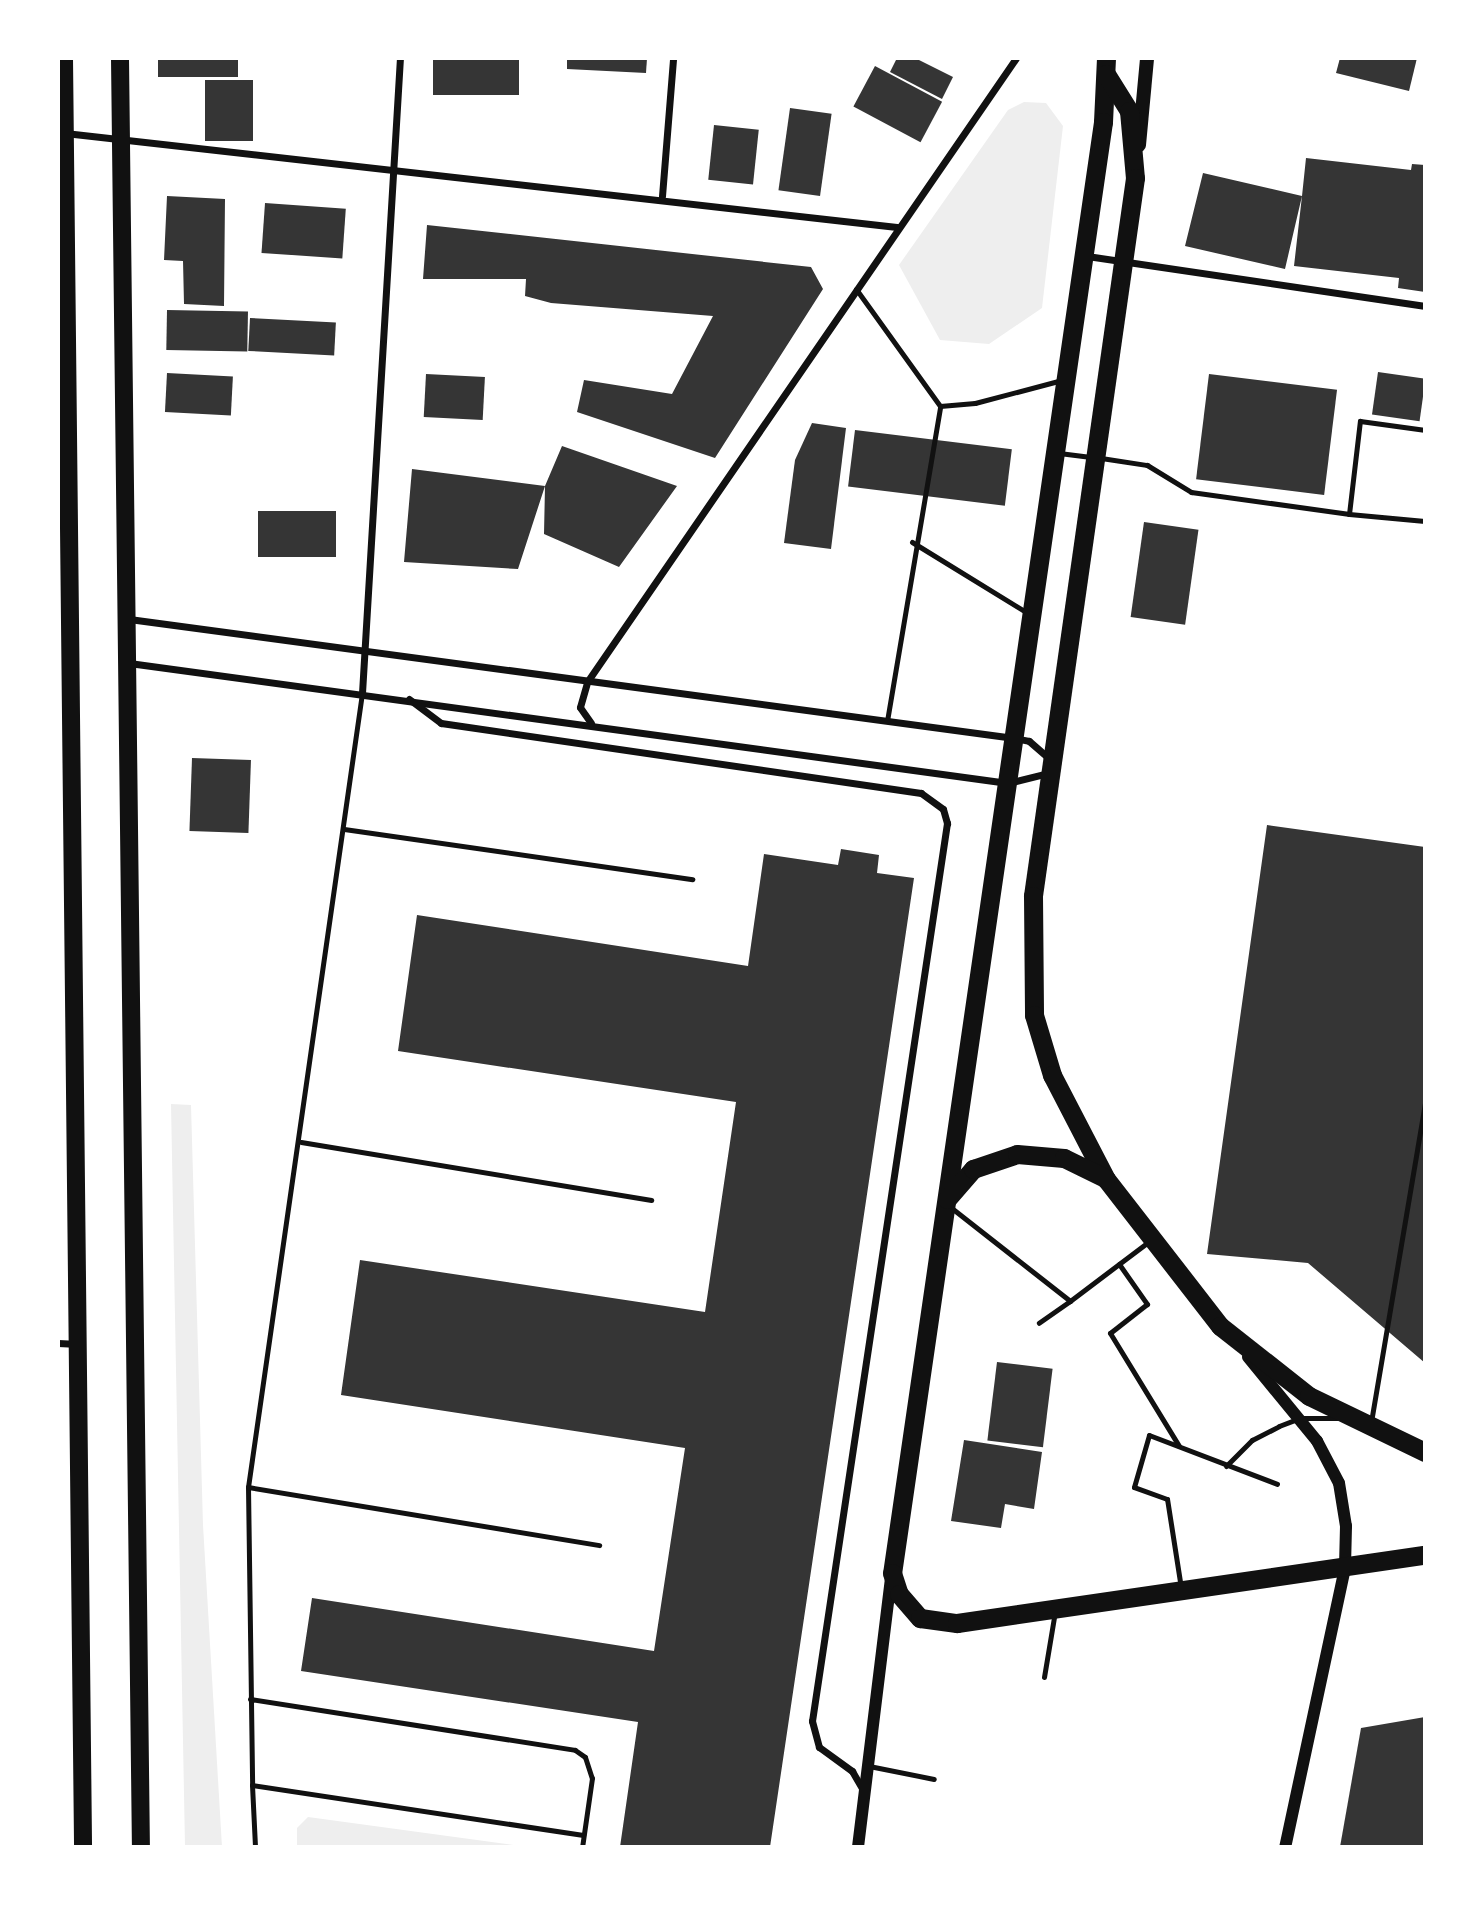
<!DOCTYPE html>
<html>
<head>
<meta charset="utf-8">
<style>
  body { margin:0 }
  #map { position:relative; width:1483px; height:1905px; overflow:hidden; background:#fff; font-family:"Space Grotesk",sans-serif }
  div>[style] { position:absolute }
  .green>* { inset:0; background:#eee }
  .building>* { inset:0; background:#353535; transform-origin:0 0 }
  .service>* { height:5px; margin:-2.5px; padding:0 2.5px; transform-origin:2.5px; border-radius:2.5px; background:#111 }
  .minor>* { height:7px; margin:-3.5px; padding:0 3.5px; transform-origin:3.5px; border-radius:3.5px; background:#111 }
  .tertiary>* { height:12px; margin:-6px; padding:0 6px; transform-origin:6px; border-radius:6px; background:#111 }
  .secondary>* { height:14px; margin:-7px; padding:0 7px; transform-origin:7px; border-radius:7px; background:#111 }
  .primary>* { height:18px; margin:-9px; padding:0 9px; transform-origin:9px; border-radius:9px; background:#111 }
  .trunk>* { height:19px; margin:-9.5px; padding:0 9.5px; transform-origin:9.5px; border-radius:9.5px; background:#111 }
  span { translate:-50% -50%; white-space:nowrap; text-align:center; line-height:1.15; -webkit-text-stroke:6px #fff; paint-order:stroke }
  .frame { position:absolute; inset:0; border:60px solid #fff; pointer-events:none }
</style>
</head>
<body>
<div id="map">
  <div class="green">
    <i style="clip-path:polygon(1024px 102px,1046px 103px,1063px 126px,1042px 308px,989px 344px,940px 340px,899px 265px,1008px 110px)"></i>
    <i style="clip-path:polygon(171px 1104px,191px 1105px,203px 1525px,222px 1847px,185px 1847px)"></i>
    <i style="clip-path:polygon(308px 1817px,528px 1847px,297px 1847px,297px 1828px)"></i>
  </div>
  <div class="building">
    <i style="left:158px;top:58px;width:80px;height:19px"></i>
    <i style="left:433px;top:58px;width:86px;height:37px"></i>
    <i style="clip-path:polygon(567px 58px,647px 58px,646px 73px,567px 69px)"></i>
    <i style="clip-path:polygon(897px 58px,915px 58px,953px 77px,942px 99px,890px 72px)"></i>
    <i style="clip-path:polygon(1340px 58px,1417px 58px,1409px 91px,1336px 73px)"></i>
    <i style="left:875px;top:66px;width:76px;height:46px;rotate:28deg"></i>
    <i style="left:205px;top:80px;width:48px;height:61px"></i>
    <i style="left:790px;top:108px;width:42px;height:83px;rotate:8deg"></i>
    <i style="left:714px;top:125px;width:45px;height:55px;rotate:6deg"></i>
    <i style="clip-path:polygon(1306px 158px,1411px 170px,1412px 164px,1425px 165px,1425px 292px,1398px 288px,1399px 278px,1294px 266px,1302px 196px,1285px 269px,1185px 246px,1203px 173px,1302px 196px)"></i>
    <i style="clip-path:polygon(167px 196px,225px 199px,224px 306px,184px 304px,183px 261px,164px 260px)"></i>
    <i style="left:265px;top:203px;width:81px;height:50px;rotate:4deg"></i>
    <i style="clip-path:polygon(427px 225px,811px 267px,823px 289px,715px 458px,577px 412px,584px 380px,672px 394px,713px 316px,551px 303px,525px 296px,526px 279px,423px 279px)"></i>
    <i style="left:167px;top:310px;width:81px;height:40px;rotate:1deg"></i>
    <i style="left:250px;top:318px;width:86px;height:33px;rotate:3deg"></i>
    <i style="left:1378px;top:372px;width:48px;height:43px;rotate:8deg"></i>
    <i style="left:167px;top:373px;width:66px;height:39px;rotate:3deg"></i>
    <i style="left:426px;top:374px;width:59px;height:43px;rotate:3deg"></i>
    <i style="left:1209px;top:374px;width:129px;height:106px;rotate:7deg"></i>
    <i style="clip-path:polygon(812px 423px,846px 428px,831px 549px,784px 543px,795px 460px)"></i>
    <i style="left:855px;top:430px;width:158px;height:57px;rotate:7deg"></i>
    <i style="clip-path:polygon(562px 446px,677px 486px,619px 567px,544px 534px,545px 486px,518px 569px,404px 562px,412px 469px,545px 486px)"></i>
    <i style="left:258px;top:511px;width:78px;height:46px"></i>
    <i style="left:1144px;top:522px;width:55px;height:96px;rotate:8deg"></i>
    <i style="left:192px;top:758px;width:59px;height:73px;rotate:2deg"></i>
    <i style="clip-path:polygon(1267px 825px,1425px 847px,1425px 1363px,1308px 1263px,1207px 1254px)"></i>
    <i style="clip-path:polygon(841px 849px,879px 855px,877px 873px,914px 878px,770px 1847px,620px 1847px,638px 1722px,301px 1671px,312px 1598px,654px 1651px,685px 1448px,341px 1395px,360px 1260px,705px 1312px,736px 1102px,398px 1051px,417px 915px,748px 966px,764px 854px,838px 865px)"></i>
    <i style="left:997px;top:1362px;width:56px;height:79px;rotate:7deg"></i>
    <i style="clip-path:polygon(964px 1440px,1042px 1452px,1034px 1509px,1005px 1504px,1001px 1528px,951px 1521px)"></i>
    <i style="clip-path:polygon(1425px 1717px,1425px 1847px,1340px 1847px,1361px 1728px)"></i>
  </div>
  <div class="service">
    <i style="left:856px;top:289px;width:144px;rotate:54.3deg"></i>
    <i style="left:1059px;top:453px;width:32px;rotate:7deg"></i>
    <i style="left:1101px;top:458px;width:47px;rotate:8.7deg"></i>
    <i style="left:1147px;top:465px;width:52px;rotate:31.5deg"></i>
    <i style="left:1191px;top:492px;width:160px;rotate:7.9deg"></i>
    <i style="left:1349px;top:514px;width:94px;rotate:-83.3deg"></i>
    <i style="left:1360px;top:421px;width:66px;rotate:7.9deg"></i>
    <i style="left:1349px;top:514px;width:76px;rotate:5.3deg"></i>
    <i style="left:912px;top:542px;width:134px;rotate:31.6deg"></i>
    <i style="left:362px;top:693px;width:802px;rotate:98.17deg"></i>
    <i style="left:248px;top:1487px;width:298px;rotate:89.2deg"></i>
    <i style="left:252px;top:1785px;width:335px;rotate:8.6deg"></i>
    <i style="left:887px;top:721px;width:319px;rotate:-80.4deg"></i>
    <i style="left:940px;top:406px;width:35px;rotate:-5deg"></i>
    <i style="left:975px;top:403px;width:90px;rotate:-14.8deg"></i>
    <i style="left:344px;top:829px;width:352px;rotate:8.2deg"></i>
    <i style="left:301px;top:1142px;width:355px;rotate:9.4deg"></i>
    <i style="left:949px;top:1206px;width:154px;rotate:38.1deg"></i>
    <i style="left:1070px;top:1301px;width:38px;rotate:145deg"></i>
    <i style="left:1119px;top:1264px;width:49px;rotate:55deg"></i>
    <i style="left:1147px;top:1304px;width:47px;rotate:141.9deg"></i>
    <i style="left:1110px;top:1333px;width:132px;rotate:58.6deg"></i>
    <i style="left:1070px;top:1301px;width:98px;rotate:-37.1deg"></i>
    <i style="left:1371px;top:1422px;width:325px;rotate:-80.4deg"></i>
    <i style="left:1226px;top:1466px;width:37px;rotate:-45deg"></i>
    <i style="left:1252px;top:1440px;width:30px;rotate:-27deg"></i>
    <i style="left:1279px;top:1426px;width:22px;rotate:-21deg"></i>
    <i style="left:1300px;top:1418px;width:37px"></i>
    <i style="left:248px;top:1487px;width:356px;rotate:9.4deg"></i>
    <i style="left:1181px;top:1588px;width:90px;rotate:-98.9deg"></i>
    <i style="left:1167px;top:1499px;width:35px;rotate:-160deg"></i>
    <i style="left:1134px;top:1487px;width:54px;rotate:-73.9deg"></i>
    <i style="left:1149px;top:1435px;width:137px;rotate:20.9deg"></i>
    <i style="left:1044px;top:1677px;width:67px;rotate:-80.5deg"></i>
    <i style="left:250px;top:1699px;width:329px;rotate:8.9deg"></i>
    <i style="left:575px;top:1750px;width:12px;rotate:35deg"></i>
    <i style="left:585px;top:1757px;width:22px;rotate:72deg"></i>
    <i style="left:592px;top:1778px;width:70px;rotate:98.2deg"></i>
    <i style="left:869px;top:1766px;width:66px;rotate:11.3deg"></i>
    <i style="left:252px;top:1785px;width:62px;rotate:87.2deg"></i>
  </div>
  <div class="minor">
    <i style="left:65px;top:133px;width:837px;rotate:6.45deg"></i>
    <i style="left:662px;top:196px;width:138px;rotate:-85.4deg"></i>
    <i style="left:1087px;top:256px;width:342px;rotate:8.4deg"></i>
    <i style="left:129px;top:619px;width:893px;rotate:7.66deg"></i>
    <i style="left:1014px;top:738px;width:15px;rotate:11deg"></i>
    <i style="left:1029px;top:741px;width:28px;rotate:41deg"></i>
    <i style="left:129px;top:663px;width:887px;rotate:7.77deg"></i>
    <i style="left:1008px;top:783px;width:41px;rotate:-14deg"></i>
    <i style="left:362px;top:693px;width:636px;rotate:-86.58deg"></i>
    <i style="left:409px;top:699px;width:40px;rotate:37deg"></i>
    <i style="left:441px;top:723px;width:485px;rotate:8.3deg"></i>
    <i style="left:921px;top:793px;width:27px;rotate:36deg"></i>
    <i style="left:943px;top:809px;width:15px;rotate:74deg"></i>
    <i style="left:947px;top:823px;width:908px;rotate:98.55deg"></i>
    <i style="left:812px;top:1721px;width:27px;rotate:75deg"></i>
    <i style="left:819px;top:1747px;width:41px;rotate:36deg"></i>
    <i style="left:852px;top:1771px;width:20px;rotate:60deg"></i>
    <i style="left:591px;top:723px;width:19px;rotate:-125deg"></i>
    <i style="left:580px;top:707px;width:26px;rotate:-74deg"></i>
    <i style="left:587px;top:682px;width:757px;rotate:-55.49deg"></i>
    <i style="left:58px;top:1343px;width:20px;rotate:3deg"></i>
  </div>
  <div class="tertiary">
    <i style="left:1248px;top:1357px;width:109px;rotate:50.6deg"></i>
    <i style="left:1317px;top:1441px;width:47px;rotate:62.4deg"></i>
    <i style="left:1339px;top:1483px;width:44px;rotate:80.8deg"></i>
    <i style="left:1346px;top:1526px;width:42px;rotate:91.4deg"></i>
    <i style="left:1345px;top:1568px;width:285px;rotate:102.1deg"></i>
    <i style="left:858px;top:1847px;width:269px;rotate:-83deg"></i>
  </div>
  <div class="secondary">
    <i style="left:1139px;top:145px;width:87px;rotate:-84.7deg"></i>
  </div>
  <div class="primary">
    <i style="left:64px;top:58px;width:1789px;rotate:89.39deg"></i>
    <i style="left:120px;top:58px;width:1789px;rotate:89.33deg"></i>
  </div>
  <div class="trunk">
    <i style="left:1106px;top:58px;width:64px;rotate:92.7deg"></i>
    <i style="left:1103px;top:122px;width:1466px;rotate:98.27deg"></i>
    <i style="left:892px;top:1573px;width:22px;rotate:72deg"></i>
    <i style="left:899px;top:1594px;width:32px;rotate:49deg"></i>
    <i style="left:920px;top:1618px;width:37px;rotate:8deg"></i>
    <i style="left:957px;top:1623px;width:473px;rotate:-8.3deg"></i>
    <i style="left:1106px;top:74px;width:44px;rotate:58.1deg"></i>
    <i style="left:1129px;top:111px;width:67px;rotate:84.9deg"></i>
    <i style="left:1135px;top:178px;width:725px;rotate:98.09deg"></i>
    <i style="left:1033px;top:896px;width:119px;rotate:89.5deg"></i>
    <i style="left:1034px;top:1015px;width:63px;rotate:73.3deg"></i>
    <i style="left:1052px;top:1075px;width:117px;rotate:62.6deg"></i>
    <i style="left:1106px;top:1179px;width:186px;rotate:52.2deg"></i>
    <i style="left:1220px;top:1326px;width:113px;rotate:38.2deg"></i>
    <i style="left:1309px;top:1396px;width:129px;rotate:25.8deg"></i>
    <i style="left:947px;top:1199px;width:40px;rotate:-49deg"></i>
    <i style="left:973px;top:1169px;width:46px;rotate:-18.8deg"></i>
    <i style="left:1017px;top:1154px;width:47px;rotate:4.9deg"></i>
    <i style="left:1064px;top:1158px;width:46px;rotate:26deg"></i>
  </div>
  <div class="frame"></div>
</div>
</body>
</html>
